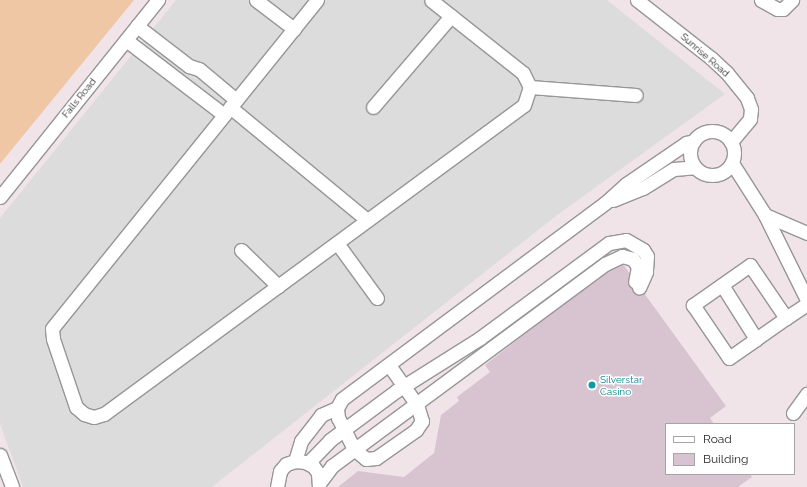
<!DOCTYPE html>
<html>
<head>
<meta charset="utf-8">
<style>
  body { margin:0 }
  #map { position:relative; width:807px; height:487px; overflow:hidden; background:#f1e4e9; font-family:Raleway,sans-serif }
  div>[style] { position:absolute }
  .residential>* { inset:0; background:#dddcdd }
  .grass>* { inset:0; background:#f0c7a5 }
  .building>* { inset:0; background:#d8c4d0 }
  .roads { filter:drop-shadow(1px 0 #969696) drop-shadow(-1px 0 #969696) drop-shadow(0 1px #969696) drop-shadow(0 -1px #969696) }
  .minor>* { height:13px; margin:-6.5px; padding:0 6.5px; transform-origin:6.5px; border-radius:6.5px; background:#fff }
  .minor>.ring { margin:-6.5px; padding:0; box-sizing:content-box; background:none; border:13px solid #fff; border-radius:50% }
  .dots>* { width:11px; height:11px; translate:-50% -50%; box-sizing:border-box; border:2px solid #fff; border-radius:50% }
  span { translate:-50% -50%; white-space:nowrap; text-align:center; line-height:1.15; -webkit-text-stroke:3px #fff; paint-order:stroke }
  .street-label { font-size:10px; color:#1f1f1f }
  .culture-label { font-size:10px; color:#0d838f }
  .left { translate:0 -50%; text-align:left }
  .legend { position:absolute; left:665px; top:423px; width:130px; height:52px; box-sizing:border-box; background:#fff; border:1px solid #a5a5a5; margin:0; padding:5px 7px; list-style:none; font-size:12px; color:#1f1f1f }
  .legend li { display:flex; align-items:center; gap:8px; height:20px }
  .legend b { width:20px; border:1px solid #a5a5a5 }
</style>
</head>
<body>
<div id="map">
  <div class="residential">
    <i style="clip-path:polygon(176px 0,607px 0,725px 94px,556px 216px,212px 487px,23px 487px,0 424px,0 218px)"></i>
  </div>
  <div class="grass">
    <i style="clip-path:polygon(0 0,134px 0,0 164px)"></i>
  </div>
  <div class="building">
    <i style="clip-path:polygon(620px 260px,726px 406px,710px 418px,714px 424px,666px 424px,666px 474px,750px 474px,752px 477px,738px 487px,338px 487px,358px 471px,404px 477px,434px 453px,441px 415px,459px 401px,457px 397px,490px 372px,485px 365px)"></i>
  </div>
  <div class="roads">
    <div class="minor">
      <i style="left:256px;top:0;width:48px;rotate:37.3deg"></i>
      <i style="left:317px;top:0;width:422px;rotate:128.9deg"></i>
      <i style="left:52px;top:329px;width:10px;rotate:84deg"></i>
      <i style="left:53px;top:339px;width:72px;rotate:71.3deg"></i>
      <i style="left:76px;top:407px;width:11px;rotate:41deg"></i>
      <i style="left:84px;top:414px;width:10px;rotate:17deg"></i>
      <i style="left:94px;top:417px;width:10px;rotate:-17deg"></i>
      <i style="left:104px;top:414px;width:521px;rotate:-36.34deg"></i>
      <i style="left:524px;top:105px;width:19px;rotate:-72deg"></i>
      <i style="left:530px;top:87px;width:16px;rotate:-117deg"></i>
      <i style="left:523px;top:73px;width:117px;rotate:-141.6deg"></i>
      <i style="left:637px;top:0;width:94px;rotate:38.1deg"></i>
      <i style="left:711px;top:58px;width:22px;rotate:43deg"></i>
      <i style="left:727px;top:73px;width:32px;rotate:51deg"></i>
      <i style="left:747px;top:98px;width:12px;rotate:70deg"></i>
      <i style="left:751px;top:109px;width:10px;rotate:96deg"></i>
      <i style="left:750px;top:119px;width:30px;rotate:130deg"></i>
      <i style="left:761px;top:0;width:18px;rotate:29deg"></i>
      <i style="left:777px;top:9px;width:6px"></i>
      <i style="left:783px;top:9px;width:13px;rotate:-45deg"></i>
      <i style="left:137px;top:26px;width:66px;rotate:37.6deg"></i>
      <i style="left:189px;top:66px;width:10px;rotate:17deg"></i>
      <i style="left:199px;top:69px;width:48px;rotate:40deg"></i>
      <i style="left:126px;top:40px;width:123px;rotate:37.4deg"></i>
      <i style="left:530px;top:87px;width:106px;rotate:4.3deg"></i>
      <i style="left:230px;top:107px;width:178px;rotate:39.5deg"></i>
      <i style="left:373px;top:107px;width:120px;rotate:-49.4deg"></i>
      <i class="ring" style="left:690px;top:131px;width:31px;height:31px"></i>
      <i style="left:732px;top:163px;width:62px;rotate:57.6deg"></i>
      <i style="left:765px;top:215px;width:95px;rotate:63.7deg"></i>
      <i style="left:0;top:197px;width:253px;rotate:-51.3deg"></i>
      <i style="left:613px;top:200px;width:32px;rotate:-22deg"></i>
      <i style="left:643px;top:188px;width:36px;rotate:-32deg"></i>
      <i style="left:674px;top:169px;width:21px;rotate:-5deg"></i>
      <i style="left:765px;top:215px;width:46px;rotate:23.2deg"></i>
      <i style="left:337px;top:243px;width:68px;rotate:54deg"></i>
      <i style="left:241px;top:250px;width:52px;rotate:44.2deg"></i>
      <i style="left:722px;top:285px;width:64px;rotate:57.8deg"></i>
      <i style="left:786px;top:318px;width:64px;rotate:-124.2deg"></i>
      <i style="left:750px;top:265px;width:70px;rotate:144.9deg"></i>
      <i style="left:693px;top:305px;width:64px;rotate:55.8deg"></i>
      <i style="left:729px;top:358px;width:33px;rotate:-35deg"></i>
      <i style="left:756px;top:339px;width:37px;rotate:-35deg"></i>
      <i style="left:786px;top:318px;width:25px;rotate:-34deg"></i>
      <i style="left:389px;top:365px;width:49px;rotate:55deg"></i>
      <i style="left:417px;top:405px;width:17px;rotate:73deg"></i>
      <i style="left:422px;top:421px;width:11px;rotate:124deg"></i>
      <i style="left:416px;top:430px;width:49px;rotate:145deg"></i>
      <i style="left:376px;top:458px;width:10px;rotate:174deg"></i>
      <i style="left:366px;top:459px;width:16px;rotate:-140deg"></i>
      <i style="left:354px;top:449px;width:35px;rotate:-117deg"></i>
      <i style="left:338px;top:418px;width:10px;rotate:-96deg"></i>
      <i style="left:337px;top:408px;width:10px;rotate:-61deg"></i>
      <i style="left:342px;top:399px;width:328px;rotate:-36.7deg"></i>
      <i style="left:605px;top:203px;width:28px;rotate:-42deg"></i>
      <i style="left:626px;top:184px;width:73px;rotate:-34.3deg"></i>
      <i style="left:686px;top:143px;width:8px;rotate:-14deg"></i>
      <i style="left:793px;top:413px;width:24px;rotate:-54deg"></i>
      <i style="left:0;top:455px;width:34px;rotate:69deg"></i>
      <i style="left:295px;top:461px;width:21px;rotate:-73deg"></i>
      <i style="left:301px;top:441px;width:33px;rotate:-52deg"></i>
      <i style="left:321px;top:415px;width:17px;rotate:-24deg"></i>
      <i style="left:308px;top:463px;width:32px;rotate:-46deg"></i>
      <i style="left:330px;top:440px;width:82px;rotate:-36.6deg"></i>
      <i style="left:396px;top:391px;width:99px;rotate:-32.2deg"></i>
      <i style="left:480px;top:338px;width:160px;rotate:-36.4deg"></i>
      <i style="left:609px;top:243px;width:17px;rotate:-10deg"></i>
      <i style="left:626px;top:240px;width:20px;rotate:30deg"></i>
      <i style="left:643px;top:250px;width:7px;rotate:56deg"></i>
      <i style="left:647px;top:256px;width:16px;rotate:94deg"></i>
      <i style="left:646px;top:272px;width:17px;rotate:114deg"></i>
      <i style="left:320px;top:482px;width:20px;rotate:-53deg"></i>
      <i style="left:332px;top:466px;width:340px;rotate:-36.5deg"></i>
      <i style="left:605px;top:264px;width:19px;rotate:-25deg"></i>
      <i style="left:622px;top:256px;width:11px;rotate:15deg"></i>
      <i style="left:633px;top:259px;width:9px;rotate:58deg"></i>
      <i style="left:638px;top:267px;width:15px;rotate:101deg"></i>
      <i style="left:277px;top:487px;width:16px;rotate:-79deg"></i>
      <i style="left:280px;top:471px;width:9px;rotate:-49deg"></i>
      <i style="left:286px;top:464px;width:9px;rotate:-18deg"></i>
      <i style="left:295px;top:461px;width:10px;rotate:6deg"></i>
      <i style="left:305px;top:462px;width:9px;rotate:27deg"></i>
      <i style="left:313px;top:466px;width:9px;rotate:54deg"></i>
      <i style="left:318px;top:473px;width:13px;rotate:86deg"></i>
    </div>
  </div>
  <div class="dots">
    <i style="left:592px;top:385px;background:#0f9aa8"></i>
  </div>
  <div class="street-label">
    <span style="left:705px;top:55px;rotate:41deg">Sunrise Road</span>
    <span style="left:79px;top:98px;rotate:-51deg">Falls Road</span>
  </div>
  <div class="culture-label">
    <span class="left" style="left:600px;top:385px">Silverstar<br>Casino</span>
  </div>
  <ul class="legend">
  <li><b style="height:5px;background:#fff"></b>Road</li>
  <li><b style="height:11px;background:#d8c4d0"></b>Building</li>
  </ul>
</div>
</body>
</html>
